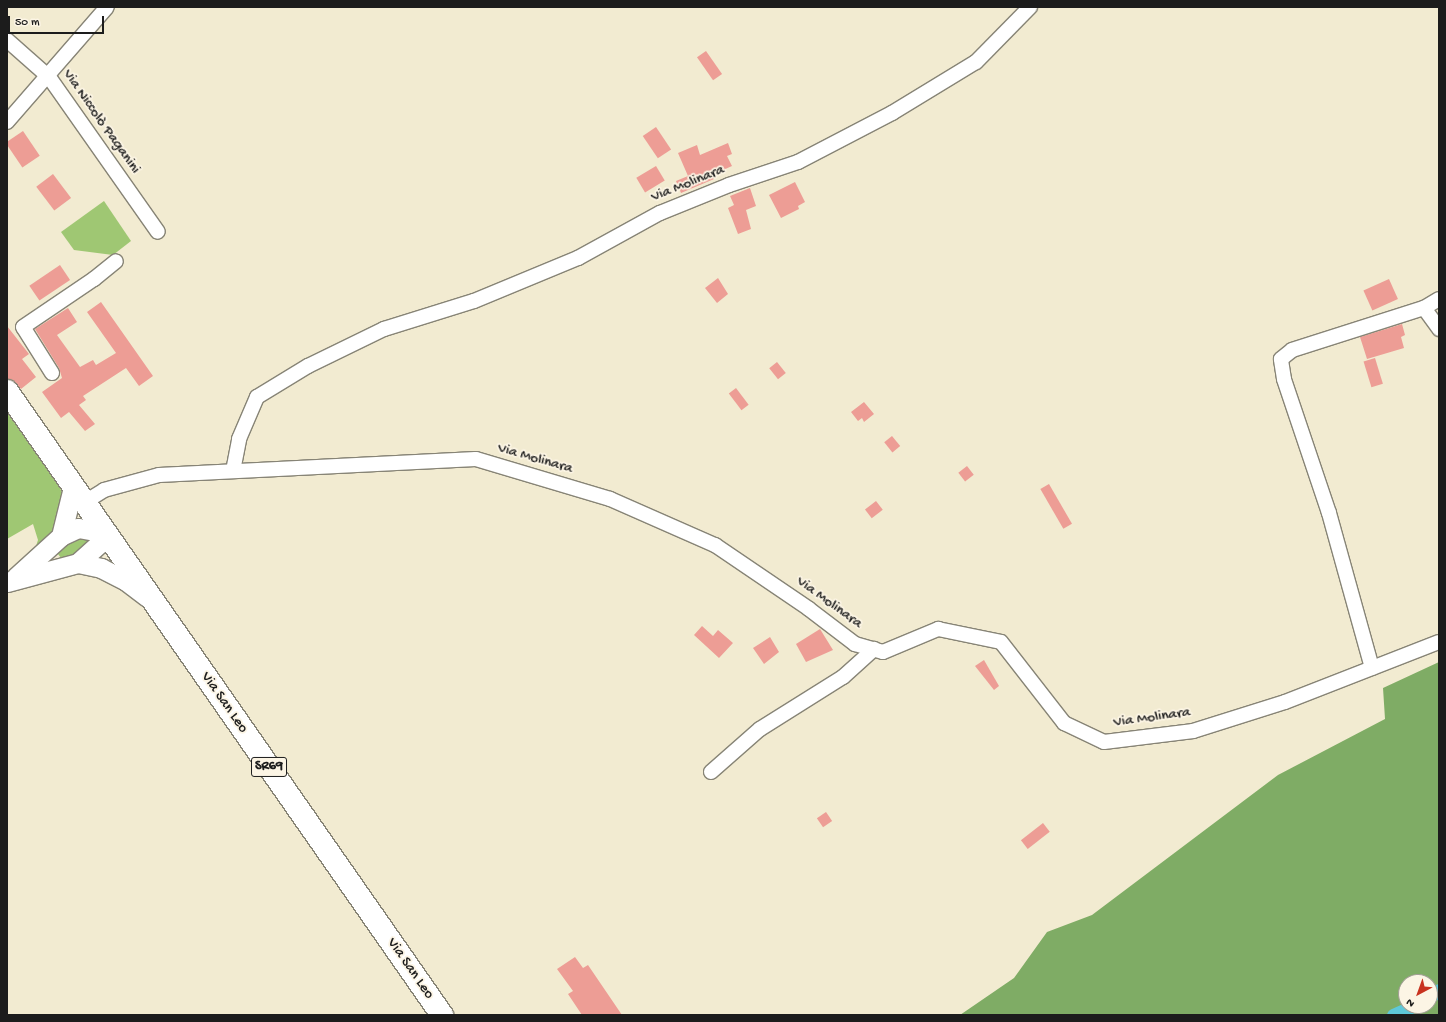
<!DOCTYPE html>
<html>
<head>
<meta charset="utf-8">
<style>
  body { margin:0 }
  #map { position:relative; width:1446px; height:1022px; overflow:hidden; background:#f2ebd1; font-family:"Gochi Hand",sans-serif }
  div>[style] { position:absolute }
  .green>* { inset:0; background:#9fc773 }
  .forest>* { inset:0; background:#7fac65 }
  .canal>* { height:13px; margin:-6.5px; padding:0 6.5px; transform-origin:6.5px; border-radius:6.5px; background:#5ec8d9 }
  .building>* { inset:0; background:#ed9d95; transform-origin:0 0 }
  .roads { filter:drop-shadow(1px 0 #878476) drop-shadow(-1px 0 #878476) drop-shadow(0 1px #878476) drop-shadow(0 -1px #878476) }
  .street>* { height:14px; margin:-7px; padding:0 7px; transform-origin:7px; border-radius:7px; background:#fff }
  .secondary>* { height:19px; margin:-9.5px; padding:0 9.5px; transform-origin:9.5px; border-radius:9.5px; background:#fff }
  .primary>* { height:22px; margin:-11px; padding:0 11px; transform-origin:11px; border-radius:11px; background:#fff }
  span { translate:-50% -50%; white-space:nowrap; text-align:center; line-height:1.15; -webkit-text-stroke:3.5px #fcf5e5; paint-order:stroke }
  .shield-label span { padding:1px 3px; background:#fcf5e5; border:1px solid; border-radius:3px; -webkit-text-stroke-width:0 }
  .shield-label { font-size:14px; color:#1c1c1c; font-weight:700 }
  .street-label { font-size:15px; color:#1c1c1c }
  .frame { position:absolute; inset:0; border:8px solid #1c1c1c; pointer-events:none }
  .north { position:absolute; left:1398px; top:974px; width:40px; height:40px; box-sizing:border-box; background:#fcf5e5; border:1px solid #a29e95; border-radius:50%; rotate:221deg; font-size:11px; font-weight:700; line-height:16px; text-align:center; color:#1c1c1c }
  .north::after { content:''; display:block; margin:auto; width:14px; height:18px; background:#c8321e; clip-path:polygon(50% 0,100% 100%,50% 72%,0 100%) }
  .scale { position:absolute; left:8px; top:16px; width:96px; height:18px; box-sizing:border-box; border:2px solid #1c1c1c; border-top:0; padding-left:5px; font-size:12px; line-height:14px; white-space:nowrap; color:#1c1c1c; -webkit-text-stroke:3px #fcf5e5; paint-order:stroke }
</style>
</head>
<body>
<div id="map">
  <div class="green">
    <i style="clip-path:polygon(104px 201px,131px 241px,113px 255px,74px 250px,61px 232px)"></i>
    <i style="clip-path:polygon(8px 414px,58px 483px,65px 500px,54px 533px,34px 552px,38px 540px,33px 524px,7px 539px)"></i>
    <i style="clip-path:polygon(71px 536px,93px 536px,80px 555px,61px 558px,55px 550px)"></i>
  </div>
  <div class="forest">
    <i style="clip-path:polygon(evenodd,1439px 662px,1439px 1015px,960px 1015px,1014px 978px,1047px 932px,1092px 915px,1278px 775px,1385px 719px,1383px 688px,1439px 662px,1406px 982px,1430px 982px,1430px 1006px,1406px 1006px,1406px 982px)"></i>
  </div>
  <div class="canal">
    <i style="left:1430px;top:997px;width:11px;rotate:-38deg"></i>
    <i style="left:1393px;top:1015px;width:22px;rotate:-24deg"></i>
  </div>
  <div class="building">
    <i style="left:706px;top:51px;width:28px;height:11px;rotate:55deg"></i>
    <i style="left:656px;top:127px;width:27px;height:16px;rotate:56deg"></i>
    <i style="left:23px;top:131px;width:30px;height:21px;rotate:56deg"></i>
    <i style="clip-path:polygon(728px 143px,732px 154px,727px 156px,732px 166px,712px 175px,714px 179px,681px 193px,676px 181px,688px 176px,678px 153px,697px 145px,700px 155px)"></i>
    <i style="left:656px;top:166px;width:17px;height:23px;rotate:59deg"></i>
    <i style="left:53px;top:174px;width:30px;height:21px;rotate:53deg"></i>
    <i style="clip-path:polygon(795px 182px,805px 202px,798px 206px,799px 209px,781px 218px,769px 195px)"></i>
    <i style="clip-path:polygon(750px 188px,756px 206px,746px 210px,751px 229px,738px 234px,728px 208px,734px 205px,730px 196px)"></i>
    <i style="left:60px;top:265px;width:18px;height:37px;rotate:56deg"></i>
    <i style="clip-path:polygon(718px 278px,728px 294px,717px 303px,705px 288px)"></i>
    <i style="left:1389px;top:279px;width:22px;height:28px;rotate:66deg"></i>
    <i style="clip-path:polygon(101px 302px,153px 376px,139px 386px,126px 368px,83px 396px,86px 400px,79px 405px,95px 424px,85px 431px,69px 412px,61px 418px,42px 392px,62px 378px,59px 368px,35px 329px,68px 308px,77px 322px,57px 335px,80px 367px,93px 360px,96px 365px,116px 353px,87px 312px)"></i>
    <i style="clip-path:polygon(1402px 324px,1405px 335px,1401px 337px,1404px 348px,1367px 359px,1360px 337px)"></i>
    <i style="clip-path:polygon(7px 326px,29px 354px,22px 359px,36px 377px,21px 389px,13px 380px,7px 379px)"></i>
    <i style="left:1375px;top:358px;width:27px;height:12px;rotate:73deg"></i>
    <i style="left:777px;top:362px;width:14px;height:10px;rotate:51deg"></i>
    <i style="left:736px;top:388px;width:21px;height:9px;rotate:53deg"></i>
    <i style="clip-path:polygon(864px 402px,874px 414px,864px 422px,862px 418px,858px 421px,851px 412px)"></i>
    <i style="left:892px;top:436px;width:13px;height:10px;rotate:51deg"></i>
    <i style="left:967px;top:466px;width:11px;height:11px;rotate:52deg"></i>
    <i style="left:1049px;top:484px;width:46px;height:10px;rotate:60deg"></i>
    <i style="left:876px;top:501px;width:11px;height:14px;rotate:52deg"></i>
    <i style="clip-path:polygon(702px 626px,713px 636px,718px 630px,733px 643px,719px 658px,694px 635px)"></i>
    <i style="clip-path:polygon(820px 629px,833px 650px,806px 662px,796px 644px)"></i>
    <i style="clip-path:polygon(770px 637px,779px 652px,764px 664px,753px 648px)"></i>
    <i style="clip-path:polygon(984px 660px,999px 686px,994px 690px,975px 666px)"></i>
    <i style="left:826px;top:812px;width:11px;height:11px;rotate:56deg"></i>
    <i style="left:1043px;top:823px;width:11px;height:28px;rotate:52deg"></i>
    <i style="clip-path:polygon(575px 957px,583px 968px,588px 965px,622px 1015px,582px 1015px,568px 994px,573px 991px,557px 969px)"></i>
  </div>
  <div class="roads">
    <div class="street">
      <i style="left:7px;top:40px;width:56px;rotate:41.4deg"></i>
      <i style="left:49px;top:77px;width:189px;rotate:54.9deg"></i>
      <i style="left:7px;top:122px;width:152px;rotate:-49deg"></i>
      <i style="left:1424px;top:308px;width:26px;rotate:54deg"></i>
      <i style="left:52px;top:373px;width:54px;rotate:-122.2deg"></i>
      <i style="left:23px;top:327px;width:86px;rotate:-34.1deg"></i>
      <i style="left:94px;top:279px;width:28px;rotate:-39deg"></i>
      <i style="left:233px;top:471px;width:33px;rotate:-79deg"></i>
      <i style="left:239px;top:439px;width:46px;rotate:-66.8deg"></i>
      <i style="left:257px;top:397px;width:60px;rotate:-31.3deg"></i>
      <i style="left:308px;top:366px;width:85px;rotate:-26deg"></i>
      <i style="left:384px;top:329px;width:94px;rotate:-17.3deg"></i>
      <i style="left:474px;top:301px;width:113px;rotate:-22.5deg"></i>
      <i style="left:578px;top:258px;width:94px;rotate:-28.8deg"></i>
      <i style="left:660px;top:213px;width:74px;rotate:-22.1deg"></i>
      <i style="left:729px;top:185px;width:73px;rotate:-18.4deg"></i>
      <i style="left:798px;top:162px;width:106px;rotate:-27.5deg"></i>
      <i style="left:892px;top:113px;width:98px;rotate:-31.3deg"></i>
      <i style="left:976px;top:62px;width:77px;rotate:-45.5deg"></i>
      <i style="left:85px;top:502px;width:22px;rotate:-32deg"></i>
      <i style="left:104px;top:490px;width:57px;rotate:-15.3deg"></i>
      <i style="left:159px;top:475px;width:317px;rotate:-2.9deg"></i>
      <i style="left:476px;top:459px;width:140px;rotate:16.6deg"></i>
      <i style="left:610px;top:499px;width:115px;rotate:23.7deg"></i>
      <i style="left:715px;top:545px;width:114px;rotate:34.2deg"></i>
      <i style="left:809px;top:609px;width:58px;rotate:37.3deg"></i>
      <i style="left:855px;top:644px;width:29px;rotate:16deg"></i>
      <i style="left:883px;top:652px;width:60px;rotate:-22.7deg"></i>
      <i style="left:938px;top:629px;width:64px;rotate:11.7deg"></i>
      <i style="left:1001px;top:642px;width:103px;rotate:52.1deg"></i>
      <i style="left:1064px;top:723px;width:44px;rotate:25.4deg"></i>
      <i style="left:1104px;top:742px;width:90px;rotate:-7deg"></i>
      <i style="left:1193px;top:731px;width:96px;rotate:-17.5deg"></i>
      <i style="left:1285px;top:702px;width:165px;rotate:-21.3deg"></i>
      <i style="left:1372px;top:668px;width:161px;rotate:-105.5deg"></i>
      <i style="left:1329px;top:513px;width:141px;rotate:-108.6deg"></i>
      <i style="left:1284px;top:379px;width:20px;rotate:-99deg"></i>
      <i style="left:1281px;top:359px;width:14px;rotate:-39deg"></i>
      <i style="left:1292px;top:350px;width:139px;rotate:-17.7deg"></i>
      <i style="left:1424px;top:308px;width:17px;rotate:-31deg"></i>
      <i style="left:711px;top:772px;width:65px;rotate:-41.3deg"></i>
      <i style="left:760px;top:729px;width:98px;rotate:-32.1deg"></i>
      <i style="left:843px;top:677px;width:42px;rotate:-42.1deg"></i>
    </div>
    <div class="secondary">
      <i style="left:61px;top:536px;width:19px;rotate:-25deg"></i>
      <i style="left:78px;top:528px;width:28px;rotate:10deg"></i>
      <i style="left:106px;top:533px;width:10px;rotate:119deg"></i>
      <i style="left:101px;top:542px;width:31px;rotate:138deg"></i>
      <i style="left:16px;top:577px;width:61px;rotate:-42.3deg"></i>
      <i style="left:61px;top:536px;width:50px;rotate:-76.2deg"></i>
      <i style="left:7px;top:582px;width:73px;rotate:-15deg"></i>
      <i style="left:78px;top:563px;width:24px;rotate:12deg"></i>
      <i style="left:101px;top:568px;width:28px;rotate:27deg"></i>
      <i style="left:126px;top:581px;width:26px;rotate:37deg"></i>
    </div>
    <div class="primary">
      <i style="left:7px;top:391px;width:761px;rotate:55.12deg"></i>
    </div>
  </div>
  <div class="shield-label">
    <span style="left:269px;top:767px">SR69</span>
  </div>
  <div class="street-label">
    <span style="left:101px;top:122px;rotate:55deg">Via Niccolò Paganini</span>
    <span style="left:688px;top:184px;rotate:-22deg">Via Molinara</span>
    <span style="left:535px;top:459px;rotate:16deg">Via Molinara</span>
    <span style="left:829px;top:603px;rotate:36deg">Via Molinara</span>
    <span style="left:224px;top:703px;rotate:55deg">Via San Leo</span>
    <span style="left:1152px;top:718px;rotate:-8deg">Via Molinara</span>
    <span style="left:410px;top:969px;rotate:55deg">Via San Leo</span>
  </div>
  <div class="frame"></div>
  <div class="north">N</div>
  <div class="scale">50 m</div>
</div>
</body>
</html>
